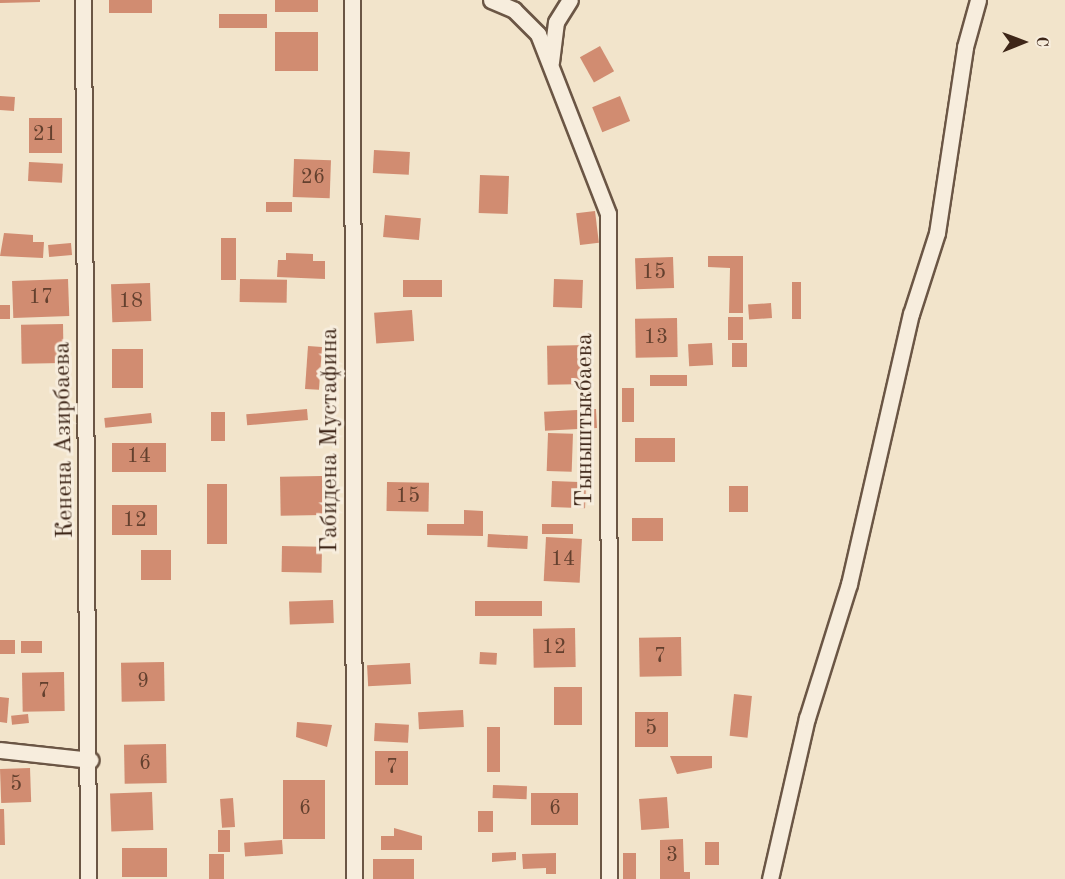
<!DOCTYPE html>
<html>
<head>
<meta charset="utf-8">
<style>
  body { margin:0 }
  #map { position:relative; width:1065px; height:879px; overflow:hidden; background:#f2e4cb; font-family:"Old Standard TT",serif }
  div>[style] { position:absolute }
  .building>* { inset:0; background:#d18c71; transform-origin:0 0 }
  .roads { filter:drop-shadow(2px 0 #6b5645) drop-shadow(-2px 0 #6b5645) drop-shadow(0 2px #6b5645) drop-shadow(0 -2px #6b5645) }
  .street>* { height:15px; margin:-7.5px; padding:0 7.5px; transform-origin:7.5px; border-radius:7.5px; background:#f7eddd }
  span { translate:-50% -50%; white-space:nowrap; text-align:center; line-height:1.15; -webkit-text-stroke:6px #f7eddd; paint-order:stroke }
  .number-label { font-size:21px; color:#63402e }
  .number-label span { -webkit-text-stroke-width:0 }
  .street-label { font-size:24px; color:#3e2618 }
  .north { position:absolute; left:993px; top:12px; width:60px; height:60px; -webkit-text-stroke:4px #f7eddd; paint-order:stroke; rotate:89deg; font-size:16px; font-weight:700; line-height:24px; text-align:center; color:#3e2618 }
  .north::after { content:''; display:block; margin:auto; width:21px; height:27px; background:#3e2618; clip-path:polygon(50% 0,100% 100%,50% 72%,0 100%) }
</style>
</head>
<body>
<div id="map">
  <div class="building">
    <i style="clip-path:polygon(0 0,40px 0,40px 2px,0 3px)"></i>
    <i style="left:109px;top:0;width:43px;height:13px"></i>
    <i style="left:275px;top:0;width:43px;height:12px"></i>
    <i style="left:267px;top:14px;width:14px;height:48px;rotate:90deg"></i>
    <i style="left:318px;top:32px;width:39px;height:43px;rotate:90deg"></i>
    <i style="left:600px;top:46px;width:29px;height:23px;rotate:61deg"></i>
    <i style="left:0;top:96px;width:15px;height:14px;rotate:4deg"></i>
    <i style="left:620px;top:96px;width:27px;height:30px;rotate:68deg"></i>
    <i style="left:29px;top:118px;width:33px;height:35px"></i>
    <i style="left:374px;top:150px;width:36px;height:23px;rotate:3deg"></i>
    <i style="left:294px;top:159px;width:37px;height:38px;rotate:2deg"></i>
    <i style="left:29px;top:162px;width:34px;height:19px;rotate:3deg"></i>
    <i style="left:480px;top:175px;width:29px;height:38px;rotate:2deg"></i>
    <i style="left:266px;top:202px;width:26px;height:10px"></i>
    <i style="left:595px;top:211px;width:32px;height:19px;rotate:83deg"></i>
    <i style="left:385px;top:215px;width:36px;height:22px;rotate:5deg"></i>
    <i style="clip-path:polygon(4px 233px,33px 235px,33px 242px,44px 242px,43px 258px,0 256px)"></i>
    <i style="left:221px;top:238px;width:15px;height:42px"></i>
    <i style="left:71px;top:243px;width:12px;height:23px;rotate:85deg"></i>
    <i style="clip-path:polygon(286px 253px,313px 254px,313px 261px,325px 261px,325px 279px,277px 277px,278px 260px,286px 260px)"></i>
    <i style="clip-path:polygon(708px 256px,743px 256px,743px 313px,729px 313px,730px 268px,708px 267px)"></i>
    <i style="left:673px;top:257px;width:31px;height:38px;rotate:88deg"></i>
    <i style="left:68px;top:279px;width:37px;height:56px;rotate:88deg"></i>
    <i style="left:240px;top:279px;width:47px;height:23px;rotate:1deg"></i>
    <i style="left:554px;top:279px;width:29px;height:28px;rotate:2deg"></i>
    <i style="left:403px;top:280px;width:39px;height:17px"></i>
    <i style="left:792px;top:282px;width:9px;height:37px"></i>
    <i style="left:150px;top:283px;width:38px;height:39px;rotate:88deg"></i>
    <i style="left:771px;top:303px;width:15px;height:23px;rotate:86deg"></i>
    <i style="left:10px;top:305px;width:14px;height:10px;rotate:90deg"></i>
    <i style="left:412px;top:310px;width:31px;height:38px;rotate:86deg"></i>
    <i style="left:728px;top:317px;width:15px;height:23px"></i>
    <i style="left:677px;top:318px;width:39px;height:42px;rotate:89deg"></i>
    <i style="left:63px;top:324px;width:39px;height:42px;rotate:89deg"></i>
    <i style="left:712px;top:343px;width:22px;height:24px;rotate:87deg"></i>
    <i style="left:732px;top:343px;width:15px;height:24px"></i>
    <i style="left:589px;top:345px;width:39px;height:42px;rotate:89deg"></i>
    <i style="left:308px;top:346px;width:14px;height:43px;rotate:4deg"></i>
    <i style="left:143px;top:349px;width:39px;height:31px;rotate:90deg"></i>
    <i style="left:687px;top:375px;width:11px;height:37px;rotate:90deg"></i>
    <i style="left:622px;top:388px;width:12px;height:34px"></i>
    <i style="left:307px;top:409px;width:11px;height:61px;rotate:85deg"></i>
    <i style="left:596px;top:409px;width:19px;height:52px;rotate:87deg"></i>
    <i style="left:211px;top:412px;width:14px;height:29px"></i>
    <i style="left:151px;top:413px;width:10px;height:47px;rotate:84deg"></i>
    <i style="left:548px;top:433px;width:25px;height:38px;rotate:2deg"></i>
    <i style="left:635px;top:438px;width:40px;height:24px"></i>
    <i style="left:112px;top:443px;width:54px;height:29px"></i>
    <i style="left:322px;top:476px;width:39px;height:42px;rotate:89deg"></i>
    <i style="left:552px;top:481px;width:34px;height:26px;rotate:2deg"></i>
    <i style="left:387px;top:482px;width:42px;height:29px;rotate:1deg"></i>
    <i style="left:207px;top:484px;width:20px;height:60px"></i>
    <i style="left:729px;top:486px;width:19px;height:26px"></i>
    <i style="left:157px;top:505px;width:30px;height:45px;rotate:90deg"></i>
    <i style="clip-path:polygon(464px 510px,483px 511px,483px 536px,427px 535px,427px 524px,464px 524px)"></i>
    <i style="left:632px;top:518px;width:31px;height:23px"></i>
    <i style="left:542px;top:524px;width:31px;height:10px"></i>
    <i style="left:488px;top:534px;width:40px;height:13px;rotate:3deg"></i>
    <i style="left:546px;top:537px;width:36px;height:44px;rotate:3deg"></i>
    <i style="left:282px;top:546px;width:40px;height:26px;rotate:1deg"></i>
    <i style="left:141px;top:550px;width:30px;height:30px"></i>
    <i style="left:333px;top:600px;width:23px;height:44px;rotate:88deg"></i>
    <i style="left:542px;top:601px;width:15px;height:67px;rotate:90deg"></i>
    <i style="left:575px;top:628px;width:39px;height:42px;rotate:89deg"></i>
    <i style="left:681px;top:637px;width:39px;height:42px;rotate:89deg"></i>
    <i style="left:0;top:640px;width:15px;height:14px"></i>
    <i style="left:21px;top:641px;width:21px;height:12px"></i>
    <i style="left:480px;top:652px;width:17px;height:12px;rotate:3deg"></i>
    <i style="left:164px;top:662px;width:39px;height:43px;rotate:89deg"></i>
    <i style="left:410px;top:663px;width:21px;height:43px;rotate:87deg"></i>
    <i style="left:64px;top:672px;width:39px;height:42px;rotate:89deg"></i>
    <i style="left:554px;top:687px;width:28px;height:38px"></i>
    <i style="left:734px;top:694px;width:18px;height:42px;rotate:6deg"></i>
    <i style="clip-path:polygon(0 697px,9px 698px,7px 723px,0 722px)"></i>
    <i style="left:463px;top:710px;width:17px;height:45px;rotate:87deg"></i>
    <i style="left:635px;top:712px;width:33px;height:35px"></i>
    <i style="left:28px;top:714px;width:9px;height:17px;rotate:84deg"></i>
    <i style="clip-path:polygon(297px 722px,332px 725px,327px 747px,296px 737px)"></i>
    <i style="left:375px;top:723px;width:34px;height:18px;rotate:3deg"></i>
    <i style="left:487px;top:727px;width:13px;height:45px"></i>
    <i style="left:166px;top:744px;width:39px;height:42px;rotate:89deg"></i>
    <i style="left:375px;top:751px;width:33px;height:34px"></i>
    <i style="clip-path:polygon(670px 756px,712px 756px,712px 768px,677px 774px)"></i>
    <i style="left:30px;top:768px;width:34px;height:30px;rotate:88deg"></i>
    <i style="left:283px;top:780px;width:42px;height:59px"></i>
    <i style="left:493px;top:785px;width:34px;height:13px;rotate:2deg"></i>
    <i style="left:152px;top:792px;width:38px;height:42px;rotate:88deg"></i>
    <i style="left:578px;top:793px;width:32px;height:47px;rotate:90deg"></i>
    <i style="left:667px;top:797px;width:31px;height:28px;rotate:86deg"></i>
    <i style="left:233px;top:798px;width:29px;height:13px;rotate:86deg"></i>
    <i style="clip-path:polygon(0 809px,4px 809px,5px 845px,0 845px)"></i>
    <i style="left:478px;top:811px;width:15px;height:21px"></i>
    <i style="clip-path:polygon(394px 828px,422px 836px,422px 850px,381px 850px,381px 836px,394px 836px)"></i>
    <i style="left:218px;top:830px;width:12px;height:22px"></i>
    <i style="clip-path:polygon(683px 839px,684px 872px,690px 872px,690px 879px,660px 879px,660px 840px)"></i>
    <i style="left:282px;top:840px;width:14px;height:38px;rotate:86deg"></i>
    <i style="left:705px;top:842px;width:14px;height:23px"></i>
    <i style="left:167px;top:848px;width:29px;height:45px;rotate:90deg"></i>
    <i style="clip-path:polygon(516px 852px,516px 860px,492px 862px,492px 853px)"></i>
    <i style="clip-path:polygon(556px 853px,556px 874px,546px 874px,546px 868px,523px 869px,522px 854px)"></i>
    <i style="left:623px;top:853px;width:13px;height:26px"></i>
    <i style="left:209px;top:854px;width:15px;height:25px"></i>
    <i style="left:414px;top:859px;width:20px;height:41px;rotate:90deg"></i>
  </div>
  <div class="roads">
    <div class="street">
      <i style="left:83px;top:0;width:879px;rotate:89.67deg"></i>
      <i style="left:352px;top:0;width:879px;rotate:89.87deg"></i>
      <i style="left:491px;top:0;width:25px;rotate:23deg"></i>
      <i style="left:514px;top:10px;width:34px;rotate:45deg"></i>
      <i style="left:538px;top:34px;width:193px;rotate:68.7deg"></i>
      <i style="left:608px;top:214px;width:665px;rotate:89.91deg"></i>
      <i style="left:551px;top:62px;width:40px;rotate:-82.9deg"></i>
      <i style="left:556px;top:22px;width:26px;rotate:-58deg"></i>
      <i style="left:0;top:750px;width:91px;rotate:6.3deg"></i>
      <i style="left:770px;top:879px;width:165px;rotate:-77.1deg"></i>
      <i style="left:807px;top:718px;width:140px;rotate:-72.6deg"></i>
      <i style="left:849px;top:584px;width:277px;rotate:-77.1deg"></i>
      <i style="left:911px;top:314px;width:85px;rotate:-72.2deg"></i>
      <i style="left:937px;top:233px;width:188px;rotate:-81.4deg"></i>
      <i style="left:965px;top:47px;width:49px;rotate:-74.5deg"></i>
    </div>
  </div>
  <div class="number-label">
    <span style="left:45px;top:135px">21</span>
    <span style="left:313px;top:178px">26</span>
    <span style="left:654px;top:273px">15</span>
    <span style="left:41px;top:298px">17</span>
    <span style="left:131px;top:302px">18</span>
    <span style="left:656px;top:338px">13</span>
    <span style="left:139px;top:457px">14</span>
    <span style="left:408px;top:497px">15</span>
    <span style="left:135px;top:521px">12</span>
    <span style="left:563px;top:560px">14</span>
    <span style="left:554px;top:648px">12</span>
    <span style="left:660px;top:657px">7</span>
    <span style="left:143px;top:682px">9</span>
    <span style="left:44px;top:692px">7</span>
    <span style="left:651px;top:729px">5</span>
    <span style="left:145px;top:764px">6</span>
    <span style="left:392px;top:768px">7</span>
    <span style="left:16px;top:785px">5</span>
    <span style="left:305px;top:809px">6</span>
    <span style="left:555px;top:809px">6</span>
    <span style="left:672px;top:856px">3</span>
  </div>
  <div class="street-label">
    <span style="left:586px;top:420px;rotate:-90deg">Тыныштыкбаева</span>
    <span style="left:65px;top:440px;rotate:-91deg">Кенена Азирбаева</span>
    <span style="left:331px;top:440px;rotate:-90deg">Габидена Мустафина</span>
  </div>
  <div class="north">С</div>
</div>
</body>
</html>
